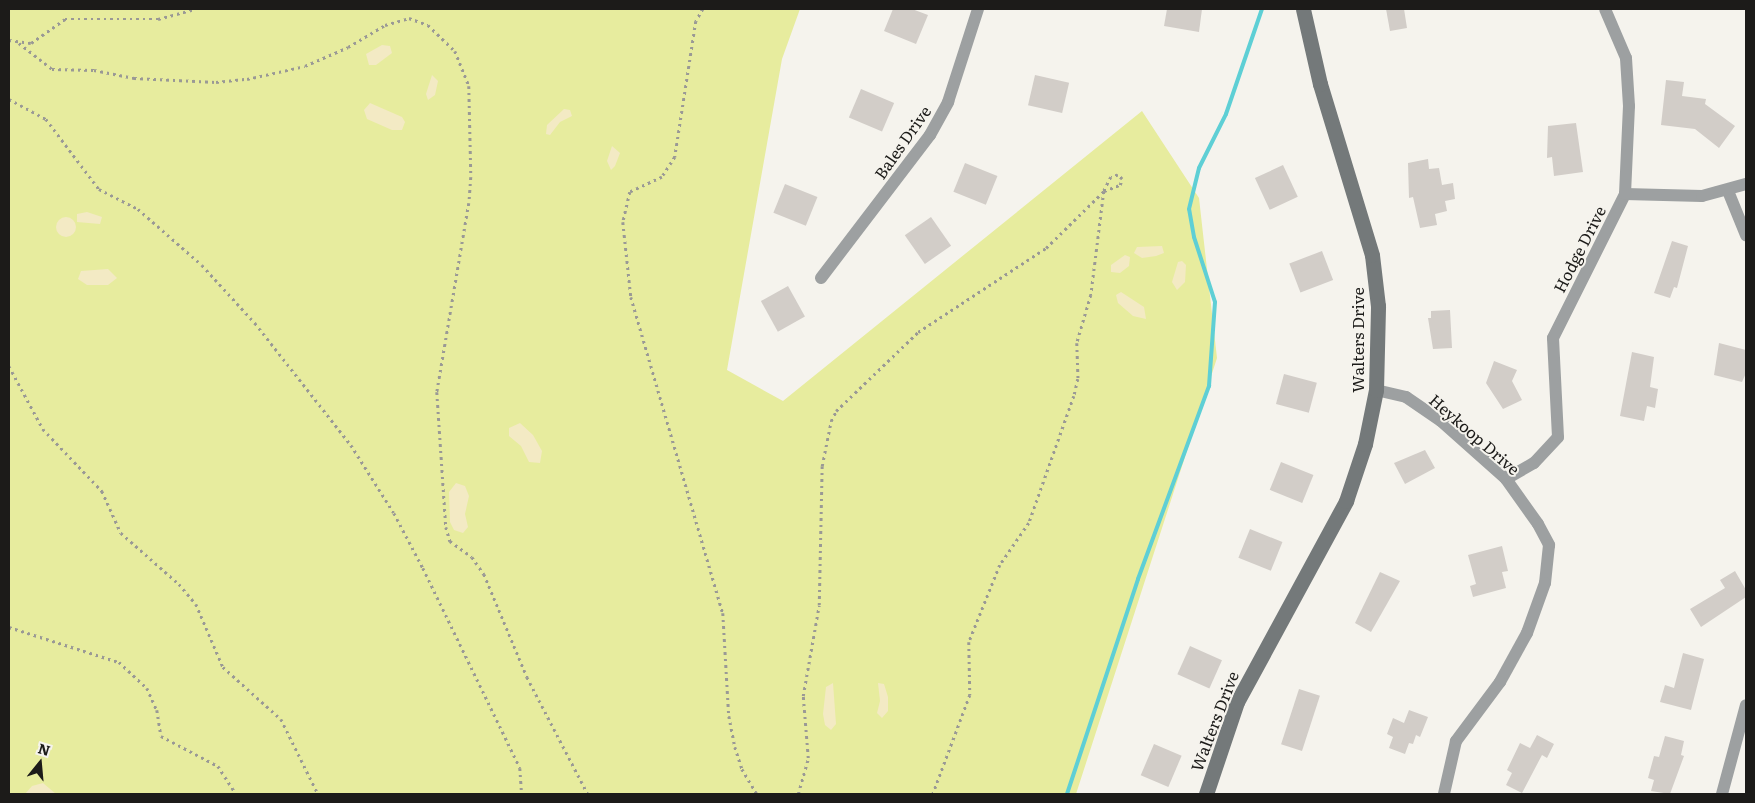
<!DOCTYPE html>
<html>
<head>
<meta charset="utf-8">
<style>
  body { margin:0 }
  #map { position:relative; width:1755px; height:803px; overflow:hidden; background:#f5f3ed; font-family:Literata,serif }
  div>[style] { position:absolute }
  .green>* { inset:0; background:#e7ec9e }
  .sand>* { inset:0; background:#f3eac4 }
  .round { border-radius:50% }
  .stream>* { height:4px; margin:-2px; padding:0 2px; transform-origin:2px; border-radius:2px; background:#5ecfd5 }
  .building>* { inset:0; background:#d2cdc8; transform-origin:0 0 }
  .path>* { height:2.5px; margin-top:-1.25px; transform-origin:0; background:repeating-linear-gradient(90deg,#9a9995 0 2.5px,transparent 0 6.5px) }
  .street>* { height:12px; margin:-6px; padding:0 6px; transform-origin:6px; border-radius:6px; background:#9da0a1 }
  .secondary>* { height:15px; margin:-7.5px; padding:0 7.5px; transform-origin:7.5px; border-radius:7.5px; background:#74797a }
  span { translate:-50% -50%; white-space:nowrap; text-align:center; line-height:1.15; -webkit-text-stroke:4px #f5f3ed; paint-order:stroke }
  .street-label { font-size:16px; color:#1c1b19 }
  .frame { position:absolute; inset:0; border:10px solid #1c1b19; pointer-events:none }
  .north { position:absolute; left:15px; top:738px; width:50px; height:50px; -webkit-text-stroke:4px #f5f3ed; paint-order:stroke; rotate:17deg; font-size:14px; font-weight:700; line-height:20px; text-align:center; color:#1c1b19 }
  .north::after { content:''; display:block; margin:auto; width:18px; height:22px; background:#1c1b19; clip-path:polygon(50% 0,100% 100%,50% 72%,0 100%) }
</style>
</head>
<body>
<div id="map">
  <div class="green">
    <i style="clip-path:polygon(9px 9px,800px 9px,782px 59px,727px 370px,783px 401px,1142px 111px,1199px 198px,1217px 358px,1076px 794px,9px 794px)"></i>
  </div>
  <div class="sand">
    <i style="clip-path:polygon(382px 45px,390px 46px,392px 53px,376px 65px,369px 65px,366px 54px)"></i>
    <i style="clip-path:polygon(432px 75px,438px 81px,435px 95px,428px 100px,426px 94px)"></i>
    <i style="clip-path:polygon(370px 103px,402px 117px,405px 122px,402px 130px,392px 130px,367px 119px,364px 110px)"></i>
    <i style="clip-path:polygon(564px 109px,570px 110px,572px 116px,560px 122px,550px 135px,546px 134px,547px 125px)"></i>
    <i style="clip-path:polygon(612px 146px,620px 153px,615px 166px,611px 170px,607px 161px)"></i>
    <i style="clip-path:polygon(87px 212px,102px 217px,100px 224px,77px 222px,77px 214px)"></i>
    <i class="round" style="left:56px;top:217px;width:20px;height:20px"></i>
    <i style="clip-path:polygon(1162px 246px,1164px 253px,1156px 256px,1142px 258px,1134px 253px,1137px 247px)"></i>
    <i style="clip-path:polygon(1125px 255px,1130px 257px,1129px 266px,1120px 273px,1111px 272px,1111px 265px)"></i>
    <i style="clip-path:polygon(1182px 261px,1186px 265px,1185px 282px,1177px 290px,1172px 282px,1178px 262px)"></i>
    <i style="clip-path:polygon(108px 269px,117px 278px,108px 285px,87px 285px,78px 279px,81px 271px)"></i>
    <i style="clip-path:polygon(1121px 292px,1144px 307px,1146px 319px,1133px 316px,1118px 303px,1116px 295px)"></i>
    <i style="clip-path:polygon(520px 423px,533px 435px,542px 451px,540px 463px,529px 462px,521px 446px,509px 436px,509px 428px)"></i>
    <i style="clip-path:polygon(456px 483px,465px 486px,469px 496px,465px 514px,468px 527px,463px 533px,454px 530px,450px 522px,449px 492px)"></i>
    <i style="clip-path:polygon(833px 683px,836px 724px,831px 730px,825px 725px,823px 714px,826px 687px)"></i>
    <i style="clip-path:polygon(878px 683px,884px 684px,888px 697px,888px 711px,882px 718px,877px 713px,880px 701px)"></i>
    <i style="clip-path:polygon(43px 783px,56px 794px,25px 794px,32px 786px)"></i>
  </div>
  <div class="stream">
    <i style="left:1067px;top:794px;width:226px;rotate:-71.7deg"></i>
    <i style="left:1138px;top:579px;width:206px;rotate:-69.8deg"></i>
    <i style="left:1209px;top:386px;width:84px;rotate:-85.9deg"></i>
    <i style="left:1215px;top:302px;width:68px;rotate:-107.9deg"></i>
    <i style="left:1194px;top:237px;width:28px;rotate:-100deg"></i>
    <i style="left:1189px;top:209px;width:42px;rotate:-76.3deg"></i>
    <i style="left:1199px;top:168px;width:60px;rotate:-63.4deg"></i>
    <i style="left:1226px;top:114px;width:111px;rotate:-71.1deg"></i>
  </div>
  <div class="building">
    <i style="clip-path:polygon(893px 9px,912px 9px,928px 15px,916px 44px,884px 31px)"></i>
    <i style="clip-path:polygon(1167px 9px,1202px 9px,1199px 32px,1164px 26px)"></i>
    <i style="clip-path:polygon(1386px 9px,1404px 9px,1407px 28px,1390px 31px)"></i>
    <i style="left:1035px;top:75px;width:35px;height:31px;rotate:13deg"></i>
    <i style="clip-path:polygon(1666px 80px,1684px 82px,1682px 96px,1706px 99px,1705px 104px,1735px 126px,1719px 148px,1695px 129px,1661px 125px)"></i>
    <i style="left:861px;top:89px;width:36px;height:31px;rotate:23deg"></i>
    <i style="clip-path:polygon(1576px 123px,1583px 172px,1554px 176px,1552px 157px,1547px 158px,1548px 126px)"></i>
    <i style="clip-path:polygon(1428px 159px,1429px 169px,1439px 168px,1442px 185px,1453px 183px,1455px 199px,1445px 201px,1447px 211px,1435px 214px,1437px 225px,1420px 228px,1413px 197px,1409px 198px,1408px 163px)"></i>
    <i style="left:965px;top:163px;width:35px;height:31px;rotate:22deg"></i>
    <i style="left:1283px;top:165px;width:35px;height:31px;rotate:65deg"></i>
    <i style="left:785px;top:184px;width:35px;height:31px;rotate:22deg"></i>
    <i style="left:931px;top:217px;width:35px;height:32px;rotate:55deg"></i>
    <i style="clip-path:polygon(1672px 241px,1688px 246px,1677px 288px,1674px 287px,1670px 298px,1654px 293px)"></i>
    <i style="left:1322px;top:251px;width:31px;height:35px;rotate:69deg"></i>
    <i style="left:788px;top:286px;width:35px;height:31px;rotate:61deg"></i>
    <i style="clip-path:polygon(1450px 310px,1452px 348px,1433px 349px,1428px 318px,1431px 318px,1431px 311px)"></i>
    <i style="clip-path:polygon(1719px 343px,1746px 350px,1746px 373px,1742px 382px,1714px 375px)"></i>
    <i style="clip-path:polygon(1632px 352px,1654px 357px,1650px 387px,1658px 389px,1655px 408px,1647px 406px,1644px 421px,1620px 416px)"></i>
    <i style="clip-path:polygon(1494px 361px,1517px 370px,1512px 381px,1522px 400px,1503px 409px,1486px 383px)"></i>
    <i style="left:1284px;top:374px;width:34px;height:31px;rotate:15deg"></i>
    <i style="clip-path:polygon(1425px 450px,1435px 468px,1405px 484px,1394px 463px)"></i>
    <i style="left:1281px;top:462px;width:35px;height:30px;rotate:22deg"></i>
    <i style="left:1250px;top:529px;width:35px;height:31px;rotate:22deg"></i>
    <i style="clip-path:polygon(1502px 546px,1508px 571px,1502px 572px,1506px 588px,1473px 597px,1470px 586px,1476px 584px,1468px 555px)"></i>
    <i style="clip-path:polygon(1735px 571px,1746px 590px,1746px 597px,1701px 627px,1690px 609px,1725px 588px,1720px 580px)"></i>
    <i style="clip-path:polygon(1380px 572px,1400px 581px,1371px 632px,1355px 623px)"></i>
    <i style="left:1190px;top:646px;width:35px;height:31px;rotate:24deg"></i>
    <i style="clip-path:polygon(1683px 653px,1704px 659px,1691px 710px,1660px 702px,1665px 685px,1674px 688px)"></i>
    <i style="left:1299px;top:689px;width:22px;height:58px;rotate:18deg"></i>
    <i style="clip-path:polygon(1409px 710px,1428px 717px,1420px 737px,1416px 735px,1413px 744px,1409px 743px,1405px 754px,1389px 748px,1393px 737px,1387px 734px,1393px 718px,1404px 723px)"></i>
    <i style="clip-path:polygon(1537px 735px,1554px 744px,1547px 758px,1542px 755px,1522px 793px,1506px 785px,1512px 773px,1507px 770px,1520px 743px,1530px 748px)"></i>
    <i style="clip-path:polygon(1665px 736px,1684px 741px,1681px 755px,1684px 756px,1670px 794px,1651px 791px,1654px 780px,1648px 778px,1654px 756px,1659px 757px)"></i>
    <i style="left:1154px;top:744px;width:30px;height:34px;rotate:23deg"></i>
  </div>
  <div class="path">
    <i style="left:703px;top:9px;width:14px;rotate:120deg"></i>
    <i style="left:696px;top:21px;width:138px;rotate:98.8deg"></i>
    <i style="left:675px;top:157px;width:24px;rotate:123deg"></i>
    <i style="left:662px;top:177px;width:35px;rotate:155deg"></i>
    <i style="left:630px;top:192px;width:31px;rotate:103deg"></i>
    <i style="left:623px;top:222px;width:75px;rotate:83.9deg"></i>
    <i style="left:631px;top:297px;width:329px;rotate:73.8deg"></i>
    <i style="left:723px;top:613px;width:103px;rotate:86.7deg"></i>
    <i style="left:729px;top:716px;width:32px;rotate:79deg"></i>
    <i style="left:735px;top:747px;width:23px;rotate:72deg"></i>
    <i style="left:742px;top:769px;width:29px;rotate:59deg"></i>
    <i style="left:9px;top:40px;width:22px;rotate:8deg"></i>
    <i style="left:31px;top:43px;width:42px;rotate:-35.2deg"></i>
    <i style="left:65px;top:19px;width:93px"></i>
    <i style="left:158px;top:19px;width:39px;rotate:-15deg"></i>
    <i style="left:19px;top:43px;width:42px;rotate:38.2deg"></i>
    <i style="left:52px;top:69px;width:42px;rotate:1.4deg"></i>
    <i style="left:94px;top:70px;width:41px;rotate:11.3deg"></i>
    <i style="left:134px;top:78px;width:82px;rotate:2.8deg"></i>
    <i style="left:216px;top:82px;width:31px;rotate:-6deg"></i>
    <i style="left:247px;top:79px;width:59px;rotate:-12.6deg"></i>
    <i style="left:305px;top:66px;width:47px;rotate:-23.8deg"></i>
    <i style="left:348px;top:47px;width:43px;rotate:-30.7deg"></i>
    <i style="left:385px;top:25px;width:25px;rotate:-16deg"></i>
    <i style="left:409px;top:18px;width:20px;rotate:20deg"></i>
    <i style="left:428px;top:25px;width:37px;rotate:44deg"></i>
    <i style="left:455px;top:51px;width:38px;rotate:68deg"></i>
    <i style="left:469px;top:86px;width:91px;rotate:88.7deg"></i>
    <i style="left:471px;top:177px;width:26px;rotate:94deg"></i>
    <i style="left:469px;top:203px;width:192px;rotate:99.6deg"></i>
    <i style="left:437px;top:392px;width:135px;rotate:86.2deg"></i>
    <i style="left:446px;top:527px;width:15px;rotate:74deg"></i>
    <i style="left:450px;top:541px;width:27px;rotate:36deg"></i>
    <i style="left:472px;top:557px;width:21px;rotate:55deg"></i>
    <i style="left:484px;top:574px;width:112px;rotate:67.3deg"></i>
    <i style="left:527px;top:677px;width:132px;rotate:62.5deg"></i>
    <i style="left:9px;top:99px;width:42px;rotate:28.4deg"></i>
    <i style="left:46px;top:119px;width:88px;rotate:52.9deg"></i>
    <i style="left:99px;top:189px;width:44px;rotate:27.1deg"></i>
    <i style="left:138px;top:209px;width:85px;rotate:41.2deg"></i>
    <i style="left:202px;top:265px;width:79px;rotate:47.6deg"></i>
    <i style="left:255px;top:323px;width:155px;rotate:51.8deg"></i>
    <i style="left:351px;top:445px;width:80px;rotate:57.7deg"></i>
    <i style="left:394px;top:513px;width:62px;rotate:62.2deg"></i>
    <i style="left:423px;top:568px;width:222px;rotate:64.1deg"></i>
    <i style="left:520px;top:768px;width:26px;rotate:86deg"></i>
    <i style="left:9px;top:366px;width:72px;rotate:61.6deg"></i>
    <i style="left:43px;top:429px;width:86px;rotate:46.4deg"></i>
    <i style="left:102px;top:491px;width:46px;rotate:65.7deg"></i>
    <i style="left:121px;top:533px;width:77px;rotate:41.3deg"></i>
    <i style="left:179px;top:584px;width:26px;rotate:50deg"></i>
    <i style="left:196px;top:604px;width:69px;rotate:66.8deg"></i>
    <i style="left:223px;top:667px;width:78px;rotate:41.9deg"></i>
    <i style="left:281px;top:719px;width:84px;rotate:63.7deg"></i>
    <i style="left:9px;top:627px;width:115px;rotate:17.7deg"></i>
    <i style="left:119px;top:662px;width:38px;rotate:43deg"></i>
    <i style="left:147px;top:688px;width:24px;rotate:66deg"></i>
    <i style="left:157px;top:710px;width:26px;rotate:81deg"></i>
    <i style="left:161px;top:736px;width:64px;rotate:27.8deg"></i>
    <i style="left:218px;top:766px;width:33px;rotate:57deg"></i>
    <i style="left:798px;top:794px;width:37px;rotate:-74deg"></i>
    <i style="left:808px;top:758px;width:62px;rotate:-94.6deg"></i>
    <i style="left:803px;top:696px;width:92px;rotate:-80deg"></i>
    <i style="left:819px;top:605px;width:139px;rotate:-88.8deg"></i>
    <i style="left:822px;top:466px;width:46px;rotate:-78.7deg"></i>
    <i style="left:831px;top:421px;width:11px;rotate:-63deg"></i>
    <i style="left:836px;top:411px;width:114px;rotate:-43.9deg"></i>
    <i style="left:918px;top:332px;width:153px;rotate:-33.3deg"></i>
    <i style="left:1046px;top:248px;width:81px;rotate:-44.5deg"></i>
    <i style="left:1104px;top:191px;width:17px;rotate:-21deg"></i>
    <i style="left:1120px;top:185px;width:6px;rotate:-72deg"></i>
    <i style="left:1122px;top:179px;width:6px;rotate:-135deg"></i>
    <i style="left:1118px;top:175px;width:7px;rotate:164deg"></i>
    <i style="left:1111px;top:177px;width:16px;rotate:117deg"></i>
    <i style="left:1104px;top:191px;width:105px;rotate:97.1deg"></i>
    <i style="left:1091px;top:295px;width:50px;rotate:106.3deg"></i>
    <i style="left:1077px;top:343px;width:36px;rotate:88deg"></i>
    <i style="left:1078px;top:379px;width:17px;rotate:103deg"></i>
    <i style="left:1074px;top:396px;width:135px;rotate:109.5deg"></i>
    <i style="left:1029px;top:523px;width:51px;rotate:124.6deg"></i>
    <i style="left:1000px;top:565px;width:83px;rotate:111.9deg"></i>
    <i style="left:969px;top:642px;width:53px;rotate:88.9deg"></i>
    <i style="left:970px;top:695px;width:106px;rotate:110.5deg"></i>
  </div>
  <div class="street">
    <i style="left:1728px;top:191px;width:48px;rotate:67.8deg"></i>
    <i style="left:1625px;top:194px;width:77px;rotate:1.5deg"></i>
    <i style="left:1702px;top:196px;width:46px;rotate:-15.3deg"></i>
    <i style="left:821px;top:278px;width:180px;rotate:-52.7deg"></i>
    <i style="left:930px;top:135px;width:38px;rotate:-61deg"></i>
    <i style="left:948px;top:102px;width:98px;rotate:-72.1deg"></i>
    <i style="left:1376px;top:390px;width:31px;rotate:13deg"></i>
    <i style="left:1406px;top:397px;width:42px;rotate:34.4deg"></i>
    <i style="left:1441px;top:421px;width:87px;rotate:41.7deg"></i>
    <i style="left:1506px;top:479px;width:55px;rotate:54.6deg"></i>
    <i style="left:1538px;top:524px;width:24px;rotate:62deg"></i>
    <i style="left:1549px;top:545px;width:38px;rotate:96deg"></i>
    <i style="left:1545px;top:583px;width:53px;rotate:109.8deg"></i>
    <i style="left:1527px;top:633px;width:56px;rotate:118.9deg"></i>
    <i style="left:1500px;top:682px;width:74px;rotate:126.7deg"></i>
    <i style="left:1456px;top:741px;width:54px;rotate:102.8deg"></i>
    <i style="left:1506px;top:479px;width:32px;rotate:-30deg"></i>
    <i style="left:1534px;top:463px;width:35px;rotate:-47deg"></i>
    <i style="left:1558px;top:437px;width:99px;rotate:-92.9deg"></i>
    <i style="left:1553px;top:338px;width:161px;rotate:-63.4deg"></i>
    <i style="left:1625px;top:194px;width:88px;rotate:-87.4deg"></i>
    <i style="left:1629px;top:106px;width:48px;rotate:-93.6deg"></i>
    <i style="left:1626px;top:58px;width:53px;rotate:-113.2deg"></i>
    <i style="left:1722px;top:794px;width:92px;rotate:-74.9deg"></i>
  </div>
  <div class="secondary">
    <i style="left:1206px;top:794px;width:97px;rotate:-71.4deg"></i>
    <i style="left:1237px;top:702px;width:229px;rotate:-61.5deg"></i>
    <i style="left:1346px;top:501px;width:60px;rotate:-71.6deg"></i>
    <i style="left:1365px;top:444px;width:55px;rotate:-78.5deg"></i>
    <i style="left:1376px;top:390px;width:84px;rotate:-88.6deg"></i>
    <i style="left:1378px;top:306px;width:51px;rotate:-96.7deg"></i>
    <i style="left:1372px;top:255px;width:179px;rotate:-106.9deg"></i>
    <i style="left:1320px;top:84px;width:77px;rotate:-102.8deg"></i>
  </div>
  <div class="street-label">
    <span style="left:902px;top:142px;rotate:-55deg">Bales Drive</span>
    <span style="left:1579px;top:249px;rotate:-63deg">Hodge Drive</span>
    <span style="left:1357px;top:340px;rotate:-90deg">Walters Drive</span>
    <span style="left:1475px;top:434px;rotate:41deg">Heykoop Drive</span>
    <span style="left:1214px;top:721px;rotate:-69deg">Walters Drive</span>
  </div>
  <div class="frame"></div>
  <div class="north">N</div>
</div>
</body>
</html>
